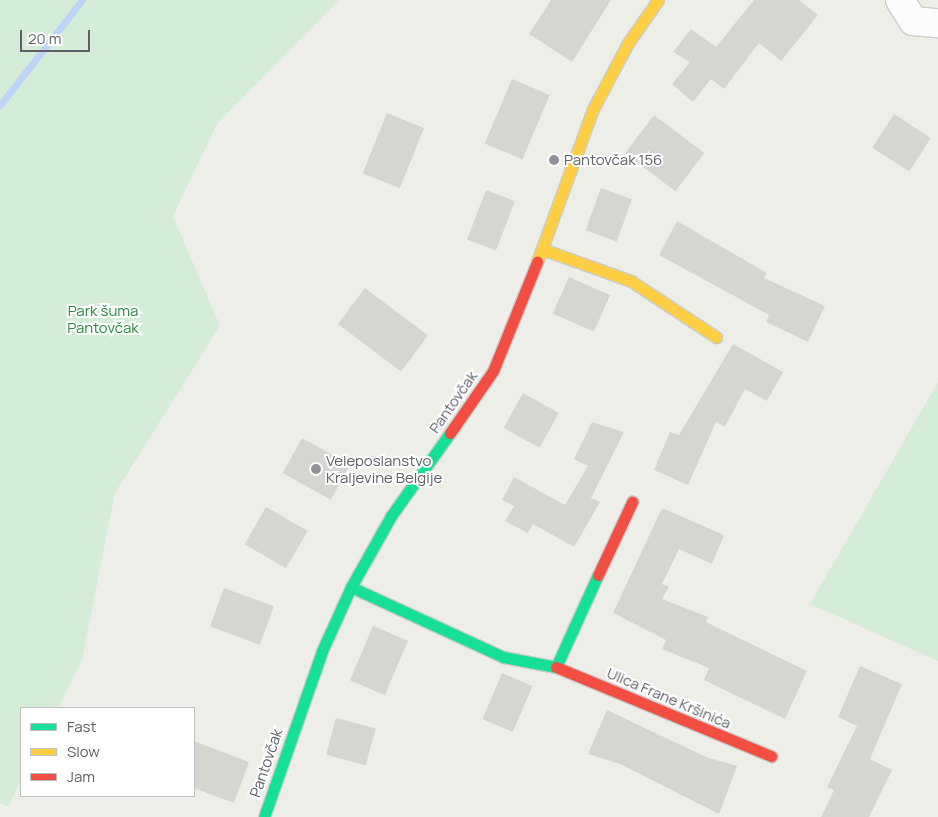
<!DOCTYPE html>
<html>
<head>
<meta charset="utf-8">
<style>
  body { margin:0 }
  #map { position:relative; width:938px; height:817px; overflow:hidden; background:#eeeee9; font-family:Manrope,sans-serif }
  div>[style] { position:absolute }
  .green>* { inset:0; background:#d5ecd8 }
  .stream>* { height:7px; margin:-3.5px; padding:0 3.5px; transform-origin:3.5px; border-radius:3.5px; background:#bed3f8 }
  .building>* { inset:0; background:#d5d5d2; transform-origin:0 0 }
  .roads { filter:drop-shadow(1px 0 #cbcccb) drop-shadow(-1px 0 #cbcccb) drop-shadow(0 1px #cbcccb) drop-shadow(0 -1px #cbcccb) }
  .street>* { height:28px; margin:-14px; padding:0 14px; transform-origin:14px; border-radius:14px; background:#fcfcfc }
  .fast>* { height:11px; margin:-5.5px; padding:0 5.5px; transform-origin:5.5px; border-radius:5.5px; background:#16e098 }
  .slow>* { height:11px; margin:-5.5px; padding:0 5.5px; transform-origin:5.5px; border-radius:5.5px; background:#ffcf43 }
  .jam>* { height:11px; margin:-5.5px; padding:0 5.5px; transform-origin:5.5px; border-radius:5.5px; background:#f24e42 }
  .dots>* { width:14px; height:14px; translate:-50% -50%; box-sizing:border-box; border:2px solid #fff; border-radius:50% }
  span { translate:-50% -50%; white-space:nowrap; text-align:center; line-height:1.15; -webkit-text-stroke:4px #fff; paint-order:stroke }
  .poi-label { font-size:15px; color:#5e6068 }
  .left { translate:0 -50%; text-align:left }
  .park-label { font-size:15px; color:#2d8743 }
  .street-label { font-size:15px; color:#5e6068 }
  .legend { position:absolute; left:20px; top:707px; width:175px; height:90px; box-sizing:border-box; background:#fff; border:1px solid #bfbfc3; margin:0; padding:6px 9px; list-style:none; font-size:15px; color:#5e6068 }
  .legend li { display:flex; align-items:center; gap:10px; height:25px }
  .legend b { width:25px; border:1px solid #bfbfc3 }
  .scale { position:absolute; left:20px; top:30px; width:70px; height:22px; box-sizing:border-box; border:2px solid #5e6068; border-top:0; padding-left:6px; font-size:15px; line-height:18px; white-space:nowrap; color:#5e6068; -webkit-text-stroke:4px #fff; paint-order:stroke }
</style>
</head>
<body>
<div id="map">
  <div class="green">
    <i style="clip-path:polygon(0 0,339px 0,217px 124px,173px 216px,220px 326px,115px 493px,82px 660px,58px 708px,21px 708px,21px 780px,8px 807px,0 803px)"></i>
    <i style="clip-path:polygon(938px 382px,938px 661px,810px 604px)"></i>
  </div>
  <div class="stream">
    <i style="left:0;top:105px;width:133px;rotate:-52deg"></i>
  </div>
  <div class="building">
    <i style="clip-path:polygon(551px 0,611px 0,572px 62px,529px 34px)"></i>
    <i style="clip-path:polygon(754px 0,799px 0,818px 15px,781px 61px,759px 43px,724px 89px,711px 79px,693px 102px,672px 84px,690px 62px,673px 52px,691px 29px,716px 47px)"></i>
    <i style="left:512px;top:79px;width:41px;height:70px;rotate:23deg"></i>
    <i style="left:387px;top:113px;width:40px;height:65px;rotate:22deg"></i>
    <i style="left:894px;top:114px;width:44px;height:40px;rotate:33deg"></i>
    <i style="left:654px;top:115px;width:63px;height:48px;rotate:37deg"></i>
    <i style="left:601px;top:188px;width:33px;height:45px;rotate:20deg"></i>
    <i style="left:486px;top:190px;width:31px;height:53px;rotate:21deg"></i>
    <i style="clip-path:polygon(677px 221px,767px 273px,764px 278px,825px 306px,808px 342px,766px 322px,769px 315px,659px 255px)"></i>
    <i style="left:569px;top:277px;width:45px;height:40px;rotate:24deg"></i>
    <i style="left:365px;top:288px;width:79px;height:45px;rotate:37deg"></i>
    <i style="clip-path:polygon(733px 344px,783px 372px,767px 401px,745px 389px,725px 427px,716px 422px,688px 485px,654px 470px,670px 432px,679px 435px)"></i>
    <i style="left:523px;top:393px;width:41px;height:40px;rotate:29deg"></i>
    <i style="clip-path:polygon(592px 422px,624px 432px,591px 498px,600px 502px,574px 547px,533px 524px,528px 533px,505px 521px,514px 506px,502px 500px,514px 477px,565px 505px,588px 466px,574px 459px)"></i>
    <i style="left:302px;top:438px;width:55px;height:40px;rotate:29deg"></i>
    <i style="left:266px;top:507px;width:48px;height:43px;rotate:30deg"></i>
    <i style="clip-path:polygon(662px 508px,724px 535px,712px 564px,679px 549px,662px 584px,669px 587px,662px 599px,708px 617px,706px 622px,807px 671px,785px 719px,704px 680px,709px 668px,662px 649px,666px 640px,613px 613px)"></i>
    <i style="left:224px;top:588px;width:53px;height:41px;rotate:20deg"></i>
    <i style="left:373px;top:626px;width:38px;height:59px;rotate:23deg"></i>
    <i style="clip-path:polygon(860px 666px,902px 684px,870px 759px,892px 770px,869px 817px,821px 817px,834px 790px,827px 787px,857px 726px,838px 717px)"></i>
    <i style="left:502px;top:673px;width:33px;height:50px;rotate:23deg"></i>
    <i style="clip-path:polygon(607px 710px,706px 757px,737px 766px,719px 814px,620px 764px,588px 754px)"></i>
    <i style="left:336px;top:718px;width:41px;height:38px;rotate:15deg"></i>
    <i style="clip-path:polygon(194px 741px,249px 762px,234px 803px,194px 788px)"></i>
  </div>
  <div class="roads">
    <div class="street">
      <i style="left:900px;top:0;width:25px;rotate:58deg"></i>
      <i style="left:913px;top:21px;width:25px;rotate:5deg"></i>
    </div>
    <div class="fast">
      <i style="left:351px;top:587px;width:167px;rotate:24.7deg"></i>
      <i style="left:503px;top:657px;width:54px;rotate:10.7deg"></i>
      <i style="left:556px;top:667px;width:101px;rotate:-65.5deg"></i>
      <i style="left:264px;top:817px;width:176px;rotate:-70.7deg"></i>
      <i style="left:322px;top:651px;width:70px;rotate:-65.6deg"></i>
      <i style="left:351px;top:587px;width:81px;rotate:-60.6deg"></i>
      <i style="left:391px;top:516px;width:102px;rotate:-54.6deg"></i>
    </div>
    <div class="slow">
      <i style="left:542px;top:249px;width:95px;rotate:19.8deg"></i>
      <i style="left:631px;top:281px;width:102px;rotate:33.4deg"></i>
      <i style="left:537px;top:262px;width:163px;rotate:-69.9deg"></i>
      <i style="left:593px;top:109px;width:75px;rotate:-62.1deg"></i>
      <i style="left:628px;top:43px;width:52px;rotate:-55.1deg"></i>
    </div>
    <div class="jam">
      <i style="left:450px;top:433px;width:75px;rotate:-55.3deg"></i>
      <i style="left:493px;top:371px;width:118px;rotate:-68deg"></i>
      <i style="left:598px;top:575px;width:81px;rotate:-65deg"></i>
      <i style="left:556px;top:667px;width:233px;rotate:22.5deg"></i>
    </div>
  </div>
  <div class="dots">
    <i style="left:554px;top:160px;background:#909295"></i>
    <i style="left:316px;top:469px;background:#909295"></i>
  </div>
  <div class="poi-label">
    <span class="left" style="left:564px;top:160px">Pantovčak 156</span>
    <span class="left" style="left:326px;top:469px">Veleposlanstvo<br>Kraljevine Belgije</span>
  </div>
  <div class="park-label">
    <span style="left:103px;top:319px">Park šuma<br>Pantovčak</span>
  </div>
  <div class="street-label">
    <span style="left:453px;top:402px;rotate:-55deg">Pantovčak</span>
    <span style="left:669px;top:698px;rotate:23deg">Ulica Frane Kršinića</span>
    <span style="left:266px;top:763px;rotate:-71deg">Pantovčak</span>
  </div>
  <ul class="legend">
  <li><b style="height:6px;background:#16e098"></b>Fast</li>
  <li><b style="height:6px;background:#ffcf43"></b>Slow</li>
  <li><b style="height:6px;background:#f24e42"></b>Jam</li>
  </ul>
  <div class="scale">20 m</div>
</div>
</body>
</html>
